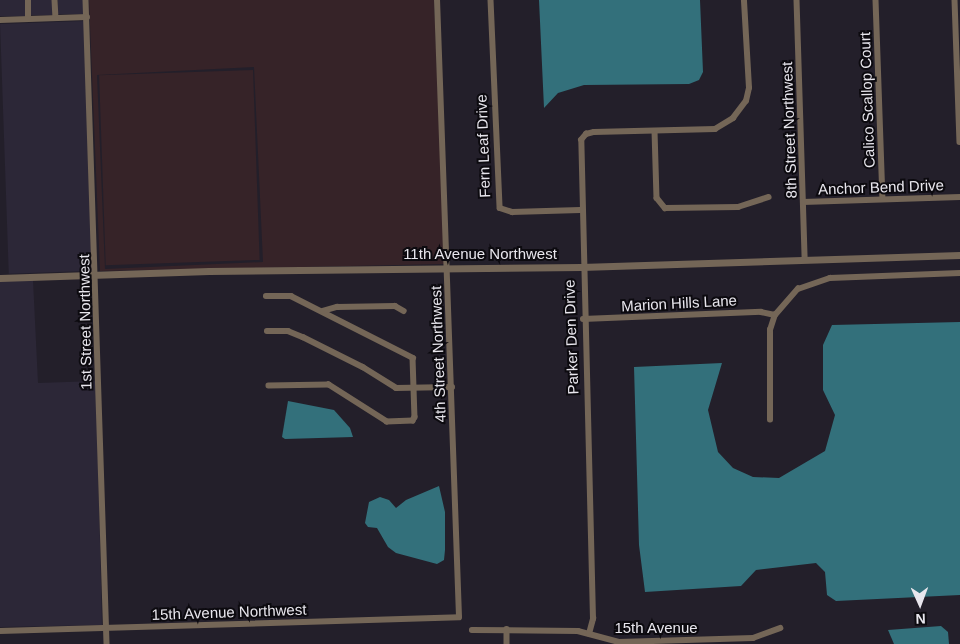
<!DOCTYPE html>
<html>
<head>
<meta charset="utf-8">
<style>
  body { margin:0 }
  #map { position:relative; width:960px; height:644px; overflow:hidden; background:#231f2a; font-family:Helvetica,sans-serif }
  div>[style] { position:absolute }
  .built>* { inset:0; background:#2c2737; transform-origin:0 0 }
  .industrial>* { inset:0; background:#362328; transform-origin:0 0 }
  .water>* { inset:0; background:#33707b }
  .minor>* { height:5.5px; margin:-2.75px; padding:0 2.75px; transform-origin:2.75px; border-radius:2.75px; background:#746657 }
  .tertiary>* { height:7px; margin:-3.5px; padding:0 3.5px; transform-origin:3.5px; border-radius:3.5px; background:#746657 }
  span { translate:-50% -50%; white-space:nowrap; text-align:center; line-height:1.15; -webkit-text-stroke:4px #0c0a0f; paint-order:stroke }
  .street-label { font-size:15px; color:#e8e6ed }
  .north { position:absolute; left:895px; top:579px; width:50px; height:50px; -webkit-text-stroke:4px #0c0a0f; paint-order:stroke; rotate:178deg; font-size:14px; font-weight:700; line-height:20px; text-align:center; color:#e8e6ed }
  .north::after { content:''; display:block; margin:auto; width:18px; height:22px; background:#e8e6ed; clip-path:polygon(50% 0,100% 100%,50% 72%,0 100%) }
</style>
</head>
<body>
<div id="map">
  <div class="built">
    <i style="left:0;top:0;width:25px;height:16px"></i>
    <i style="left:31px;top:0;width:21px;height:15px"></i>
    <i style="left:58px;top:0;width:25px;height:14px"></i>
    <i style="left:84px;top:21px;width:250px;height:84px;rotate:88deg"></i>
    <i style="clip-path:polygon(33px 280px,38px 383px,96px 381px,102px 625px,0 627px,0 281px)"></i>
  </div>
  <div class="industrial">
    <i style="clip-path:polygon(evenodd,89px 0,434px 0,445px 264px,100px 271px,89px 0,254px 67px,263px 262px,105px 269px,97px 75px,254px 67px)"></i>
    <i style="left:253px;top:70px;width:190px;height:154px;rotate:88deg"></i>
  </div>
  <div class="water">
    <i style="clip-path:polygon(539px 0,700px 0,703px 72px,699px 80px,689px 84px,584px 85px,558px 93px,544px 108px)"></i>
    <i style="clip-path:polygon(960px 322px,960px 595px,836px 601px,827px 595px,825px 572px,816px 563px,756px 570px,741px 586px,645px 592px,639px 545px,634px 367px,722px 363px,708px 410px,718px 452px,733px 468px,753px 477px,779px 478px,825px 451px,835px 415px,823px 390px,823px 345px,832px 325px)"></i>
    <i style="clip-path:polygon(288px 401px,334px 410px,350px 428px,353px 437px,285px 439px,282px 437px)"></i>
    <i style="clip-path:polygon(439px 486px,445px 512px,445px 550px,444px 560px,437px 564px,396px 553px,388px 547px,377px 528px,368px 527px,365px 523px,369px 502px,380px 497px,389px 500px,396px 508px,406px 500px)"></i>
    <i style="clip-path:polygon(941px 626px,948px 632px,949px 644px,894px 644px,888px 630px)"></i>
  </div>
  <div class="minor">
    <i style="left:55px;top:0;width:18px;rotate:87deg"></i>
    <i style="left:86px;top:0;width:644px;rotate:88.13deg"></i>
    <i style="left:491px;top:0;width:208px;rotate:87.5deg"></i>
    <i style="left:500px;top:208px;width:13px;rotate:18deg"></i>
    <i style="left:512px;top:212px;width:68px;rotate:-1.7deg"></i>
    <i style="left:797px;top:0;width:260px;rotate:88.2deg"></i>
    <i style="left:876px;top:0;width:199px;rotate:88deg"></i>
    <i style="left:955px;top:0;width:142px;rotate:88deg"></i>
    <i style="left:28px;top:18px;width:18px;rotate:-90deg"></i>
    <i style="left:0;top:20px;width:87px;rotate:-2deg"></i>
    <i style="left:655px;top:131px;width:67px;rotate:88.3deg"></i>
    <i style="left:657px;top:198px;width:13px;rotate:51deg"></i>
    <i style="left:665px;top:208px;width:73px;rotate:-0.8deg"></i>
    <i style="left:738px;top:207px;width:32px;rotate:-18deg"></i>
    <i style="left:803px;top:202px;width:157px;rotate:-1.8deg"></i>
    <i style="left:266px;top:296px;width:25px"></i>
    <i style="left:291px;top:296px;width:137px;rotate:26.9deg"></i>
    <i style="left:413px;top:358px;width:59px;rotate:88.1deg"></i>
    <i style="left:415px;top:417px;width:4px;rotate:117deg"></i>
    <i style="left:413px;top:421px;width:26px;rotate:178deg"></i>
    <i style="left:387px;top:422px;width:69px;rotate:-147.5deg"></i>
    <i style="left:329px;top:385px;width:60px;rotate:179deg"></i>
    <i style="left:323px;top:311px;width:15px;rotate:-16deg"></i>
    <i style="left:337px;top:307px;width:58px;rotate:-1deg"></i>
    <i style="left:395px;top:306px;width:10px;rotate:29deg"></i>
    <i style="left:583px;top:319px;width:178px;rotate:-2.3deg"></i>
    <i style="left:761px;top:312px;width:14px;rotate:12deg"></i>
    <i style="left:267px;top:331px;width:21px"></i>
    <i style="left:288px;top:331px;width:16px;rotate:22deg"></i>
    <i style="left:303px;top:337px;width:67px;rotate:26.6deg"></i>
    <i style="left:363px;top:367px;width:39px;rotate:32deg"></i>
    <i style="left:396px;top:388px;width:56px;rotate:-1deg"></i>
    <i style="left:770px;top:420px;width:90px;rotate:-90deg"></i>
    <i style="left:770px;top:330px;width:16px;rotate:-72deg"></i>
    <i style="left:775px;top:315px;width:35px;rotate:-49deg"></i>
    <i style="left:798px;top:289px;width:34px;rotate:-19deg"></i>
    <i style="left:830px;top:278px;width:130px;rotate:-2.2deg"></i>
    <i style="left:507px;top:629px;width:15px;rotate:90deg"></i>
    <i style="left:472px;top:630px;width:106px;rotate:0.5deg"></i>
    <i style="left:578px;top:631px;width:42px;rotate:15deg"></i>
    <i style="left:619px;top:642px;width:134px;rotate:-1.7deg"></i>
    <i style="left:753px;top:638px;width:29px;rotate:-20deg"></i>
    <i style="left:0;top:631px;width:459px;rotate:-1.7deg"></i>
    <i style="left:459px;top:617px;width:617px;rotate:-92.04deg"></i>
    <i style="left:589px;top:634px;width:16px;rotate:-75deg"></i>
    <i style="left:593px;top:619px;width:479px;rotate:-91.4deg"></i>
    <i style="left:581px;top:140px;width:8px;rotate:-50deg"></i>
    <i style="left:586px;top:134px;width:8px;rotate:-14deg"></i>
    <i style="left:594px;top:132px;width:121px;rotate:-1.4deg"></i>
    <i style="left:715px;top:129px;width:21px;rotate:-31deg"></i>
    <i style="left:733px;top:118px;width:21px;rotate:-53deg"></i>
    <i style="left:746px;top:101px;width:13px;rotate:-77deg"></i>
    <i style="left:749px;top:88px;width:88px;rotate:-93.3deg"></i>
  </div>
  <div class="tertiary">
    <i style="left:0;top:278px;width:209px;rotate:-1.9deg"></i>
    <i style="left:209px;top:271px;width:372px;rotate:-0.6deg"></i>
    <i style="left:581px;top:267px;width:379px;rotate:-1.8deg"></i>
  </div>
  <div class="street-label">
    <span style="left:867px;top:100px;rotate:-92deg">Calico Scallop Court</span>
    <span style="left:789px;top:130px;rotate:-92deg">8th Street Northwest</span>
    <span style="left:483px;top:146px;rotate:-92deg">Fern Leaf Drive</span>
    <span style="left:881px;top:187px;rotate:-2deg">Anchor Bend Drive</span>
    <span style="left:480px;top:254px">11th Avenue Northwest</span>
    <span style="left:679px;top:303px;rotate:-3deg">Marion Hills Lane</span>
    <span style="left:85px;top:322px;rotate:-91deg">1st Street Northwest</span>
    <span style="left:571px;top:337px;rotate:-92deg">Parker Den Drive</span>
    <span style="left:438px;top:354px;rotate:-92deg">4th Street Northwest</span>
    <span style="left:229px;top:612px;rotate:-2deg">15th Avenue Northwest</span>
    <span style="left:656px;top:628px">15th Avenue</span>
  </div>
  <div class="north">N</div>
</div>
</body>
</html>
